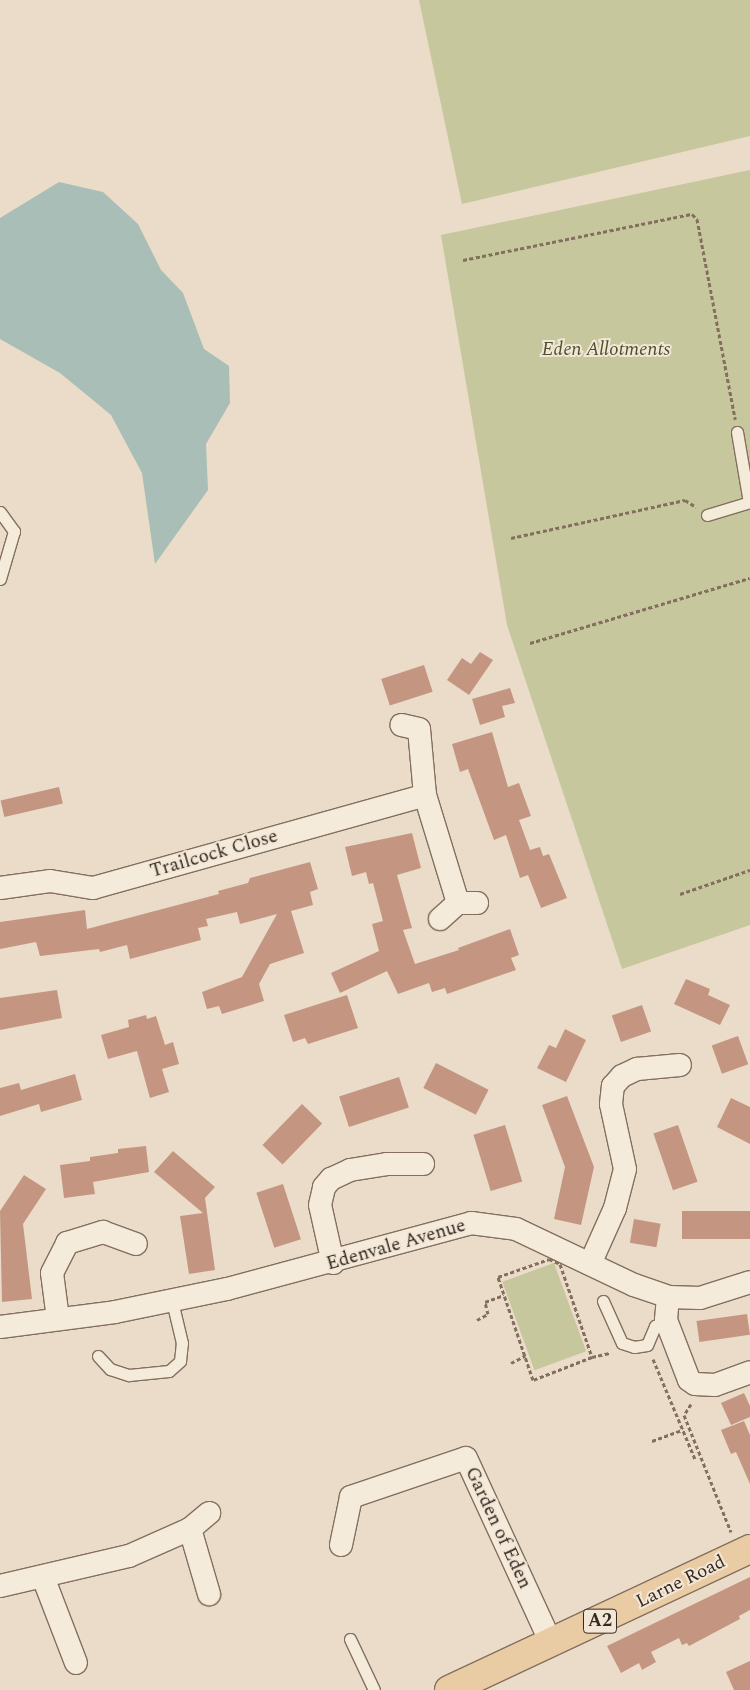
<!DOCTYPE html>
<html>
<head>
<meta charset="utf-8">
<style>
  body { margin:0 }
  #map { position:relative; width:750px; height:1690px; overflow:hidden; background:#eadcc8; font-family:Spectral,serif }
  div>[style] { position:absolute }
  .green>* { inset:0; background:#c7c79d; transform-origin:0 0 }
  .water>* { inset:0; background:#a8beb6 }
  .building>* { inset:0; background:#c49682; transform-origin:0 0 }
  .path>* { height:3px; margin-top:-1.5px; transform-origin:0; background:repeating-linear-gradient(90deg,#846f5f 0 4px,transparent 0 6.5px) }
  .roads { filter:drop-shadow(1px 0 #846f5f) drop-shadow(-1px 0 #846f5f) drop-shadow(0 1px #846f5f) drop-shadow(0 -1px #846f5f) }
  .lane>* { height:11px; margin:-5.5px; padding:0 5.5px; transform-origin:5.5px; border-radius:5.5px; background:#f5ebda }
  .street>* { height:22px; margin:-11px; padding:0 11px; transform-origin:11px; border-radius:11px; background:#f5ebda }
  .primary>* { height:28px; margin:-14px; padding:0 14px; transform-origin:14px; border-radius:14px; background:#e9cca4 }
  span { translate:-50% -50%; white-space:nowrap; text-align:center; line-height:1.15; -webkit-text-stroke:4px #f2e7d7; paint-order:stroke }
  .shield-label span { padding:1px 4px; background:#f2e7d7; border:1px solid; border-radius:4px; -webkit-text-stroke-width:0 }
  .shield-label { font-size:18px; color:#362921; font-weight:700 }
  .park-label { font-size:19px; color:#4b502a; font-style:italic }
  .street-label { font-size:19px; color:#362921 }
</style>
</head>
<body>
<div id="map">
  <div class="green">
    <i style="clip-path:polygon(419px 0,750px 0,750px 136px,462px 204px)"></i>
    <i style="clip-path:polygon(750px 170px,750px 925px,622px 969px,507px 625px,441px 235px)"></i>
    <i style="left:554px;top:1263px;width:94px;height:55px;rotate:70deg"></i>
  </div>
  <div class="water">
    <i style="clip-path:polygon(59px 182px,103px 192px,138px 224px,161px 270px,183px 293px,204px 349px,229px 366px,230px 403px,206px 444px,208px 490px,155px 564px,142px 473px,111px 415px,60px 373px,0 339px,0 218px)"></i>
  </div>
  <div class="building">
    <i style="clip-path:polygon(480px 652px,493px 660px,469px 695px,447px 680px,462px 658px,471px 664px)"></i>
    <i style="left:424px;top:665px;width:28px;height:45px;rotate:72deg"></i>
    <i style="clip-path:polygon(510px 688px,515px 703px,502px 706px,505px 717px,480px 725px,472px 699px)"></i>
    <i style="clip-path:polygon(492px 732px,508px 787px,519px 783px,531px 816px,519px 820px,530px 850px,540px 847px,543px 856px,549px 854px,567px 898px,541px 908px,528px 875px,520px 878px,506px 835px,494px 840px,468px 769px,460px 772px,452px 744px)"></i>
    <i style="left:59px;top:787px;width:17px;height:60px;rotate:77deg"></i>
    <i style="clip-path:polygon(412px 833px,421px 868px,397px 875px,412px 928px,403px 930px,415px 964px,459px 950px,458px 948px,510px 929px,519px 955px,511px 958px,516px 970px,447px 994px,445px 988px,432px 992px,429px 983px,398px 994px,387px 971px,340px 993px,331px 973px,379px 951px,372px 924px,383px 921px,373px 883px,369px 884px,366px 872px,352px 876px,345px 847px)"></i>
    <i style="clip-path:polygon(310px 862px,318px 889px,310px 892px,313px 905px,291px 911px,304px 953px,270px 964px,259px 984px,264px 1001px,222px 1014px,219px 1006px,207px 1009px,202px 992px,242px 977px,277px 914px,240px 924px,237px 912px,206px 919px,208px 926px,198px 928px,201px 940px,130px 959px,127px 945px,100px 952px,99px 949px,40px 956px,36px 942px,0 949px,0 922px,85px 910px,87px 929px,219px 894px,218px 891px,248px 883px,250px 878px)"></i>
    <i style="clip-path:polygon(686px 979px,710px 989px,708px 995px,730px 1005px,720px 1025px,674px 1004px)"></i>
    <i style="clip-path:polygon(57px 990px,62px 1018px,0 1030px,0 998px)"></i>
    <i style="clip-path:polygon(347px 995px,358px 1028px,308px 1044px,305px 1038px,293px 1042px,284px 1015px)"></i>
    <i style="left:642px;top:1005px;width:28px;height:32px;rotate:71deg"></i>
    <i style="clip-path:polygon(146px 1015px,147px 1019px,156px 1016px,165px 1045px,173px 1042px,179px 1064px,162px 1069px,169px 1092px,150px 1098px,137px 1051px,108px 1059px,101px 1035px,129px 1027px,128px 1020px)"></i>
    <i style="clip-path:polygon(565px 1029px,586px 1040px,566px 1082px,537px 1068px,549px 1045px,556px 1048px)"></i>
    <i style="left:738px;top:1036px;width:30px;height:28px;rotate:70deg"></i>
    <i style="left:436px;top:1063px;width:59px;height:28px;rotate:27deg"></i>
    <i style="clip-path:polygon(75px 1074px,82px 1100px,41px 1112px,39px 1104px,0 1116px,0 1088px,19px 1083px,21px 1090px)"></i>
    <i style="left:399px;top:1077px;width:32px;height:63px;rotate:72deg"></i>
    <i style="clip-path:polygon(567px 1096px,594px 1167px,581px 1225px,554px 1219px,565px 1167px,542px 1105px)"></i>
    <i style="clip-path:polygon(731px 1098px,750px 1107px,750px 1144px,717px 1127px)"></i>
    <i style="left:302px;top:1104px;width:28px;height:57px;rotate:44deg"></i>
    <i style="left:505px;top:1125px;width:59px;height:33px;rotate:73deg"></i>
    <i style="left:678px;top:1125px;width:60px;height:26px;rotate:71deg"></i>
    <i style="clip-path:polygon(146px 1146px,149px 1172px,93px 1182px,95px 1194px,64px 1198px,60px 1165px,90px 1161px,90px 1157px,118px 1153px,118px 1149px)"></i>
    <i style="clip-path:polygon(173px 1151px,215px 1187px,205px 1198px,215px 1270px,189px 1274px,180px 1216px,203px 1213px,154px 1172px)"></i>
    <i style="clip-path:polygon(24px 1175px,46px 1189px,23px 1224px,32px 1299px,2px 1302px,0 1211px)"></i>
    <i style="left:283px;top:1184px;width:58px;height:28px;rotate:72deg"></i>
    <i style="left:750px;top:1211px;width:28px;height:68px;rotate:90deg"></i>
    <i style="left:634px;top:1219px;width:27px;height:24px;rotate:10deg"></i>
    <i style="left:747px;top:1314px;width:21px;height:51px;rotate:82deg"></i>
    <i style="clip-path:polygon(744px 1393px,750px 1406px,750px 1417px,731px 1425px,721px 1403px)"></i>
    <i style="clip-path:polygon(744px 1421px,750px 1435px,750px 1484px,736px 1452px,731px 1454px,721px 1430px)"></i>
    <i style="clip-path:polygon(750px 1577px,750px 1610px,739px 1616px,740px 1619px,689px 1646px,687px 1643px,682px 1645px,679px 1638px,651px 1652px,656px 1662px,642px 1670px,639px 1663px,621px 1673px,607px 1646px)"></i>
    <i style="clip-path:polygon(750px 1661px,750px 1690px,734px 1690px,726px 1672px)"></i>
  </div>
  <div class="path">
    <i style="left:463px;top:260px;width:234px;rotate:-11.4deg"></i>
    <i style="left:692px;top:214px;width:7px;rotate:45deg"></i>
    <i style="left:697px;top:219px;width:204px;rotate:79.2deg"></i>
    <i style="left:511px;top:538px;width:178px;rotate:-12.3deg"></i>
    <i style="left:685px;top:500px;width:13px;rotate:32deg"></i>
    <i style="left:530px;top:643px;width:229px;rotate:-16.5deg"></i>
    <i style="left:680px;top:894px;width:74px;rotate:-18.9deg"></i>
    <i style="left:549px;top:1259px;width:12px;rotate:24deg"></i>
    <i style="left:560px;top:1264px;width:98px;rotate:71deg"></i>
    <i style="left:592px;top:1357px;width:63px;rotate:158.7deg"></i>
    <i style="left:533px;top:1380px;width:109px;rotate:-108.8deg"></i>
    <i style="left:498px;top:1277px;width:54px;rotate:-19.4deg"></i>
    <i style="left:477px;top:1320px;width:13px;rotate:-29deg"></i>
    <i style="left:488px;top:1314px;width:12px;rotate:-104deg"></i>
    <i style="left:485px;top:1302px;width:20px;rotate:-20deg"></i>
    <i style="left:592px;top:1357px;width:18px;rotate:-13deg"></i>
    <i style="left:653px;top:1359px;width:108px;rotate:67.2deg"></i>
    <i style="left:511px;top:1363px;width:16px;rotate:-27deg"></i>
    <i style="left:691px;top:1404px;width:13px;rotate:122deg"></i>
    <i style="left:684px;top:1415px;width:126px;rotate:68.1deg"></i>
    <i style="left:652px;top:1441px;width:33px;rotate:-20deg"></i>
  </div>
  <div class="roads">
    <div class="lane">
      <i style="left:737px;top:432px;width:71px;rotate:80.3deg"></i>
      <i style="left:0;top:512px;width:24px;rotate:54deg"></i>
      <i style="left:14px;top:531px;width:50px;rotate:106.3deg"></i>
      <i style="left:707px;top:515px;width:45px;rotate:-16.8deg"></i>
      <i style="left:603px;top:1301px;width:46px;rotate:65.7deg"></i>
      <i style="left:622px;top:1343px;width:13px;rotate:18deg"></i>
      <i style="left:634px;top:1347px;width:13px;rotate:-9deg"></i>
      <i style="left:647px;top:1345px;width:21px;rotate:-67deg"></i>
      <i style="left:655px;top:1326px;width:13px;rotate:-29deg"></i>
      <i style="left:98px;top:1356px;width:18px;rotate:47deg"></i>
      <i style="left:110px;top:1369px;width:20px;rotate:18deg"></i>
      <i style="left:129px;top:1375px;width:40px;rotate:-5.7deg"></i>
      <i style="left:169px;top:1371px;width:15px;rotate:-42deg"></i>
      <i style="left:180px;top:1361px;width:18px;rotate:-84deg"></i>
      <i style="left:182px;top:1343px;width:43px;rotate:-103.4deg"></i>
      <i style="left:350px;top:1639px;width:56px;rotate:64.8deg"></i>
    </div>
    <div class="street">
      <i style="left:425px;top:795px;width:113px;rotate:73deg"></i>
      <i style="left:458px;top:903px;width:19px"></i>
      <i style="left:0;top:888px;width:50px;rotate:-8deg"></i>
      <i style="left:50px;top:881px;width:44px;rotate:9.2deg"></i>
      <i style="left:93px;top:888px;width:345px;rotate:-15.6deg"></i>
      <i style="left:425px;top:795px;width:66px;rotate:-95.2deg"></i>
      <i style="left:419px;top:729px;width:18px;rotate:-167deg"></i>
      <i style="left:440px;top:919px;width:24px;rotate:-42deg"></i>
      <i style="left:333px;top:1263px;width:59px;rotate:-102.6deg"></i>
      <i style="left:320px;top:1205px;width:18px;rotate:-77deg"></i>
      <i style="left:324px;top:1187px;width:11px;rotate:-49deg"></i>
      <i style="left:331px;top:1179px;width:21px;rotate:-25deg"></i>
      <i style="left:350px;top:1170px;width:37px;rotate:-9deg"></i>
      <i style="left:387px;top:1164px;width:36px"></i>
      <i style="left:590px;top:1264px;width:61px;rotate:-65.9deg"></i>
      <i style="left:615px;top:1208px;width:40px;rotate:-75.6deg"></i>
      <i style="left:625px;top:1169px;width:66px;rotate:-102.2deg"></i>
      <i style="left:611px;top:1104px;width:18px;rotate:-84deg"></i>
      <i style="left:613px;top:1086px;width:13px;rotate:-48deg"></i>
      <i style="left:622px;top:1076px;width:17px;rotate:-25deg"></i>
      <i style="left:637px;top:1069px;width:43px;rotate:-5.3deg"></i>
      <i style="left:668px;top:1297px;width:23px;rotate:95deg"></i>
      <i style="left:666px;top:1320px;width:64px;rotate:69deg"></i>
      <i style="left:689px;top:1380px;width:7px;rotate:34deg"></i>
      <i style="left:695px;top:1384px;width:20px;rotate:3deg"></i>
      <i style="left:715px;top:1385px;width:37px;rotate:-20deg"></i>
      <i style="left:58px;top:1319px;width:46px;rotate:-97.4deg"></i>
      <i style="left:52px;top:1273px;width:34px;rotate:-63deg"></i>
      <i style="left:67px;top:1243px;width:38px;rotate:-17deg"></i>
      <i style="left:103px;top:1232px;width:35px;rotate:20deg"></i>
      <i style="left:0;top:1327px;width:116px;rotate:-7.4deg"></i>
      <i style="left:115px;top:1312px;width:114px;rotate:-11.6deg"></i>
      <i style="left:227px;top:1289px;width:253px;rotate:-15.1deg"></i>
      <i style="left:471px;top:1223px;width:45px;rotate:7.6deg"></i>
      <i style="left:516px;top:1229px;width:131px;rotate:25.4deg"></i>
      <i style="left:634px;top:1285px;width:36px;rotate:19deg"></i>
      <i style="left:668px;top:1297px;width:32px;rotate:2deg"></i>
      <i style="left:700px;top:1298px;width:52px;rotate:-17.7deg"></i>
      <i style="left:190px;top:1529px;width:68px;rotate:73.7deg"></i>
      <i style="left:341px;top:1545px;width:49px;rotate:-78.2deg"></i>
      <i style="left:351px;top:1497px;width:121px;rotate:-18.7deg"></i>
      <i style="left:466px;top:1458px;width:204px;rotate:65.3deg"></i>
      <i style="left:43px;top:1577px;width:92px;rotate:69deg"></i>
      <i style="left:0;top:1586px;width:132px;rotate:-13.1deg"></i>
      <i style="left:129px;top:1556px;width:67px;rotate:-23.9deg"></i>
      <i style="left:190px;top:1529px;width:25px;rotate:-40deg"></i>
    </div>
    <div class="primary">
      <i style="left:449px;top:1690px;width:332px;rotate:-25.1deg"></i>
    </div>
  </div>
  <div class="shield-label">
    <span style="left:600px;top:1621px">A2</span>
  </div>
  <div class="park-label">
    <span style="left:606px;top:350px">Eden Allotments</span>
  </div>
  <div class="street-label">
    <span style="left:214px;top:854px;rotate:-16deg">Trailcock Close</span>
    <span style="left:396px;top:1245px;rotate:-16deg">Edenvale Avenue</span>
    <span style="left:498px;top:1528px;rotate:65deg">Garden of Eden</span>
    <span style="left:681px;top:1582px;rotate:-26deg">Larne Road</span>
  </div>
</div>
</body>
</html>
